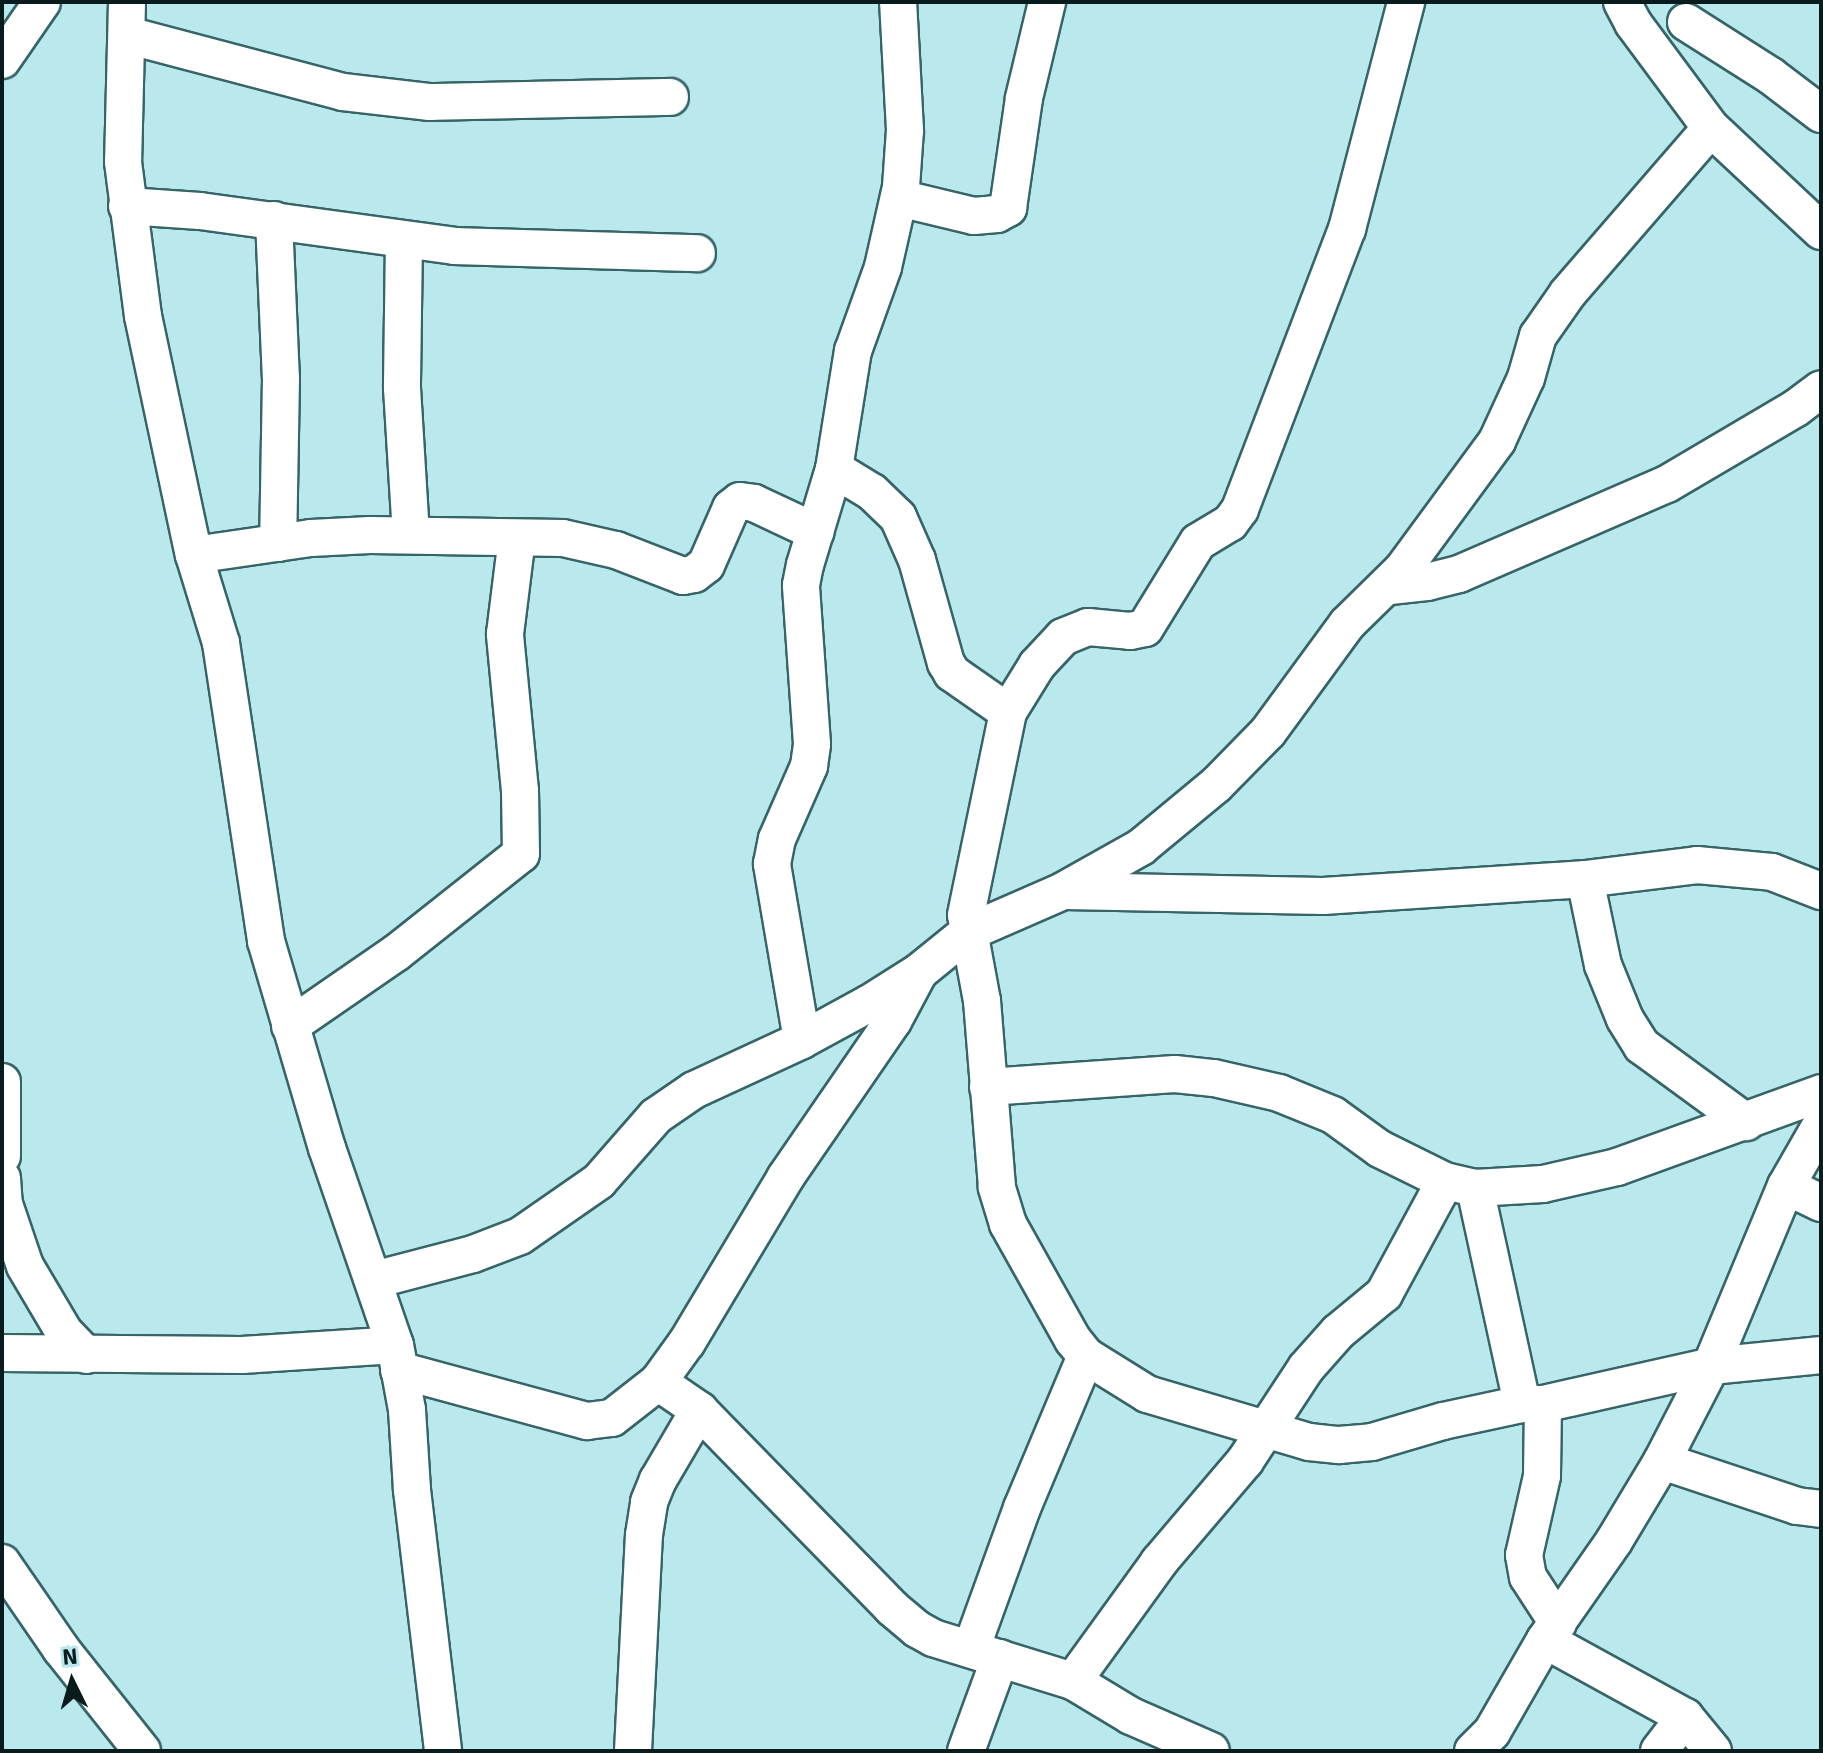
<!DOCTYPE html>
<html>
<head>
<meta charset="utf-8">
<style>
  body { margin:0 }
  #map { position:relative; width:1823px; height:1753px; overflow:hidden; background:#b9e9ed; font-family:Signika,sans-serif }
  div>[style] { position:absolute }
  .roads { filter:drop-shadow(2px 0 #366467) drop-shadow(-2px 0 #366467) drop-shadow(0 2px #366467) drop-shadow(0 -2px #366467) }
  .minor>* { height:36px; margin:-18px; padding:0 18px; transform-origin:18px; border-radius:18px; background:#fff }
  span { translate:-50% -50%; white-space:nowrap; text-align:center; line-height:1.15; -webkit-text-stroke:6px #b9e9ed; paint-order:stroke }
  .frame { position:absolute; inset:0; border:4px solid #081b1d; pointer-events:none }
  .north { position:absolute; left:32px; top:1641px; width:80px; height:80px; -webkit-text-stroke:6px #b9e9ed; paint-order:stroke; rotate:355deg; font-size:22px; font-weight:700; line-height:32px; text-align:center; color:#081b1d }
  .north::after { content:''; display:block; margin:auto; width:28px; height:36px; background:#081b1d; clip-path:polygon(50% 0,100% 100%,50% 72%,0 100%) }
</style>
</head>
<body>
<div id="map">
  <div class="roads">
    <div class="minor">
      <i style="left:127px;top:2px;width:160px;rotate:91.4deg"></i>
      <i style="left:123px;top:162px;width:155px;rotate:82.6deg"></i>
      <i style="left:143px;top:316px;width:244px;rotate:78deg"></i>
      <i style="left:194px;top:555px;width:92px;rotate:72.9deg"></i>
      <i style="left:221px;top:643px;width:301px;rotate:81.4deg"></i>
      <i style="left:266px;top:941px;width:216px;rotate:73.6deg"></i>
      <i style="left:327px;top:1148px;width:208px;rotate:71deg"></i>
      <i style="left:395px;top:1345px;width:66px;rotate:79.5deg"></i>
      <i style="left:407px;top:1410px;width:80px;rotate:86.4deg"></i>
      <i style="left:412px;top:1490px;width:263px;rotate:83.2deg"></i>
      <i style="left:1622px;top:2px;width:24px;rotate:62deg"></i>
      <i style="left:1633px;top:23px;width:131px;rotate:53.4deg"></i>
      <i style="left:1711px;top:128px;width:151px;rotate:43.1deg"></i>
      <i style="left:1686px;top:22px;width:101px;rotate:32.4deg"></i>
      <i style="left:1771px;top:76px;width:63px;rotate:37.2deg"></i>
      <i style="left:127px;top:35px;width:223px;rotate:14.8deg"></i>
      <i style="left:343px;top:92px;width:88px;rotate:6.6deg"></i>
      <i style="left:430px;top:102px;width:240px;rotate:-1.2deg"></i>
      <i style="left:2px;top:60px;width:70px;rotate:-55.4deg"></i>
      <i style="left:899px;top:198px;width:77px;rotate:13.5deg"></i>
      <i style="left:974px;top:216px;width:23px;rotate:-5deg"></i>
      <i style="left:997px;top:214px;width:13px;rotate:-29deg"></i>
      <i style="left:1008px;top:208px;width:111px;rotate:-81.7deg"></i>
      <i style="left:1024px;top:98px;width:99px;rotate:-76.5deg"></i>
      <i style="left:127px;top:206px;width:73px;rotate:3.9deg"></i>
      <i style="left:200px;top:211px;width:257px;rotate:7.8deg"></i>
      <i style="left:455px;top:246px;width:242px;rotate:1.7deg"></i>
      <i style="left:274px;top:220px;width:158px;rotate:87.5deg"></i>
      <i style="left:281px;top:378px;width:165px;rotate:91deg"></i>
      <i style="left:404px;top:240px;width:148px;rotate:90.8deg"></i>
      <i style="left:402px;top:388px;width:147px;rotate:86.5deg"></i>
      <i style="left:834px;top:469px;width:44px;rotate:31.2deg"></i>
      <i style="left:872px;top:492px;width:36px;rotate:44deg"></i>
      <i style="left:898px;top:517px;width:47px;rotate:66.2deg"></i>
      <i style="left:917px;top:560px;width:107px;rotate:74.3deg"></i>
      <i style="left:946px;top:663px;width:12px;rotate:59deg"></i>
      <i style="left:952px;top:673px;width:68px;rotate:34.9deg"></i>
      <i style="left:194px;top:555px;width:118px;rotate:-8.3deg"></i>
      <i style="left:311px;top:538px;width:59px;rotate:-2.9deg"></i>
      <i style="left:370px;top:535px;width:193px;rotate:0.9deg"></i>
      <i style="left:563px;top:538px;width:54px;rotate:12.8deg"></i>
      <i style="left:616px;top:550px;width:72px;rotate:21.2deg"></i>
      <i style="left:683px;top:576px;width:11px;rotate:-10deg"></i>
      <i style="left:694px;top:574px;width:15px;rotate:-37deg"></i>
      <i style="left:706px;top:565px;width:62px;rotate:-66.3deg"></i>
      <i style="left:731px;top:508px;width:11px;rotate:-38deg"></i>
      <i style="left:740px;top:501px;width:14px;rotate:8deg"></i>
      <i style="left:754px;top:503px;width:68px;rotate:25.1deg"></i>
      <i style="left:1390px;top:586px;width:37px;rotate:-6deg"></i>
      <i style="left:1427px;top:582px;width:33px;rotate:-14deg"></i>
      <i style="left:1459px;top:574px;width:227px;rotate:-23.4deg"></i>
      <i style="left:1667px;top:484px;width:150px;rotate:-30.5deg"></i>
      <i style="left:1796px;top:408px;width:31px;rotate:-37deg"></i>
      <i style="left:1585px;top:879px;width:88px;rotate:78.2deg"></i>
      <i style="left:1603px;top:965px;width:58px;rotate:67.8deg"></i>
      <i style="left:1625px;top:1019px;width:32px;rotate:58deg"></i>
      <i style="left:1642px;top:1046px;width:129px;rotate:36.2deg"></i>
      <i style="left:1065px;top:891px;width:258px;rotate:1.1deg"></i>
      <i style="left:1323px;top:896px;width:263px;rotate:-3.7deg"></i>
      <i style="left:1585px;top:879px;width:113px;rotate:-7.1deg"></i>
      <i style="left:1697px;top:865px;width:75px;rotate:5.3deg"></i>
      <i style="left:1772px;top:872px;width:53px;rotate:21.2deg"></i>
      <i style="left:290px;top:1026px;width:129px;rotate:-34.6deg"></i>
      <i style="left:396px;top:953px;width:159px;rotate:-38.4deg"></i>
      <i style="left:521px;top:854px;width:63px;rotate:-90.9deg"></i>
      <i style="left:520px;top:791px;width:158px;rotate:-95.5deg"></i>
      <i style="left:505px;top:634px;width:97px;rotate:-82.9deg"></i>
      <i style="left:802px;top:1040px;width:179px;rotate:-99.7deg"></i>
      <i style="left:772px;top:864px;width:25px;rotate:-79deg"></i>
      <i style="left:777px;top:839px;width:80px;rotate:-66.3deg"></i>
      <i style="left:809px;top:766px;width:22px;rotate:-82deg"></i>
      <i style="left:812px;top:744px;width:159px;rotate:-94deg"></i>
      <i style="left:801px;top:585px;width:20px;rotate:-79deg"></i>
      <i style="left:805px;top:565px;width:100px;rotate:-73.2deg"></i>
      <i style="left:834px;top:469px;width:120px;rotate:-80.9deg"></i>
      <i style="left:853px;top:351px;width:89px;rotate:-70.3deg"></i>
      <i style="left:883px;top:267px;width:82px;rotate:-77.3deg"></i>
      <i style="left:901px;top:187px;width:57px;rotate:-86deg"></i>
      <i style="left:905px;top:130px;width:128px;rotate:-93.1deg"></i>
      <i style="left:2px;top:1082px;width:74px;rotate:90deg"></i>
      <i style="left:988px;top:1087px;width:187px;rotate:-4deg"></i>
      <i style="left:1175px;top:1074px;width:39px;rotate:6deg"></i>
      <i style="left:1214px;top:1078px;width:67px;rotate:13deg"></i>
      <i style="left:1279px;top:1093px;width:58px;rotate:22.2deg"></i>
      <i style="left:1333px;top:1115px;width:58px;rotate:35.9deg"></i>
      <i style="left:1380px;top:1149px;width:72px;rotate:26.2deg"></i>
      <i style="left:1445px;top:1181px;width:31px;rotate:13deg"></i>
      <i style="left:1475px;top:1188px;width:68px;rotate:-3.4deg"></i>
      <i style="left:1543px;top:1184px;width:76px;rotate:-12.9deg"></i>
      <i style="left:1617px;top:1167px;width:217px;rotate:-19.9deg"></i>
      <i style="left:2px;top:1178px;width:26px;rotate:86deg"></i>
      <i style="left:4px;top:1204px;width:65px;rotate:71.3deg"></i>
      <i style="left:25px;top:1266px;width:77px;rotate:59.4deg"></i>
      <i style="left:64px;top:1332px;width:32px;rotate:46deg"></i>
      <i style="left:1786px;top:1186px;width:39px;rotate:26deg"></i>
      <i style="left:1475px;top:1188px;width:221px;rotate:77.7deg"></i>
      <i style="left:374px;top:1280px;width:102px;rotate:-14.7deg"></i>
      <i style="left:473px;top:1254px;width:50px;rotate:-21deg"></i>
      <i style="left:520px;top:1236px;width:96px;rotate:-34.8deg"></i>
      <i style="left:599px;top:1181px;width:86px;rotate:-48.8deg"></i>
      <i style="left:656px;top:1116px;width:46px;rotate:-34.4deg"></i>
      <i style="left:694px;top:1090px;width:119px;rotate:-24.8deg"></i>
      <i style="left:802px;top:1040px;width:77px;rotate:-28.6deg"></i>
      <i style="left:870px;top:1003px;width:58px;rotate:-32.3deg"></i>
      <i style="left:919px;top:972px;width:62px;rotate:-39.1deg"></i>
      <i style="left:967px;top:933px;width:105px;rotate:-23.6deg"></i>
      <i style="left:1063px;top:891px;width:90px;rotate:-29.4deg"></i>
      <i style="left:1141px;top:847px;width:97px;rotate:-39.6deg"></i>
      <i style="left:1216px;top:785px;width:74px;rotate:-45.5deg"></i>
      <i style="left:1268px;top:732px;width:134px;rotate:-53.8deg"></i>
      <i style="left:1347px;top:624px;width:78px;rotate:-44.5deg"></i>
      <i style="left:1403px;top:569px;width:159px;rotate:-53.7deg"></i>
      <i style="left:1497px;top:441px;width:69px;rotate:-65.3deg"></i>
      <i style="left:1526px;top:378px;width:44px;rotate:-74.1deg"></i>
      <i style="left:1538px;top:336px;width:52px;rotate:-55.1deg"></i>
      <i style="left:1568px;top:293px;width:218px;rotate:-49.1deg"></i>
      <i style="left:2px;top:1353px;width:240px;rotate:0.5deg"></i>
      <i style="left:242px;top:1355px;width:153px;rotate:-3.7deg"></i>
      <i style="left:1086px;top:1356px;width:72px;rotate:31.9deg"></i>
      <i style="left:1147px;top:1394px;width:169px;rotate:16.5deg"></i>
      <i style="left:1309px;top:1442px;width:30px;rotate:6deg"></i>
      <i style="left:1339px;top:1445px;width:33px;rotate:-5deg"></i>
      <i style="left:1372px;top:1442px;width:74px;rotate:-16.5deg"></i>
      <i style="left:1443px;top:1421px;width:81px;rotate:-12.1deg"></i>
      <i style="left:1522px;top:1404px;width:21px"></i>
      <i style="left:1543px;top:1404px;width:172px;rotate:-12.7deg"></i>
      <i style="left:1711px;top:1366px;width:111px;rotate:-5.7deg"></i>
      <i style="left:399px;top:1370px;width:195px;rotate:15.2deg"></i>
      <i style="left:587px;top:1421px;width:25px;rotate:-7deg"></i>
      <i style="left:612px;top:1418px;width:58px;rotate:-38deg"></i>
      <i style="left:658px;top:1382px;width:49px;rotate:-54.1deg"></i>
      <i style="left:687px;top:1342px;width:191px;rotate:-59.1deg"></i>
      <i style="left:785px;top:1178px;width:191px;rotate:-55.5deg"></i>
      <i style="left:893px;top:1021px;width:53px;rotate:-62deg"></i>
      <i style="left:658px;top:1382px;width:50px;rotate:34.3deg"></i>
      <i style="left:699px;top:1410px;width:277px;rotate:45.7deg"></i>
      <i style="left:892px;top:1608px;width:33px;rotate:40deg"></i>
      <i style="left:917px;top:1629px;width:18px;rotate:29deg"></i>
      <i style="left:933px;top:1638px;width:146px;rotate:17.1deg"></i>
      <i style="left:1073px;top:1681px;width:68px;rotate:31.1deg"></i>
      <i style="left:1131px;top:1716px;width:87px;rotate:23.6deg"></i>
      <i style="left:1543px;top:1404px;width:72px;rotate:90.8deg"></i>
      <i style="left:1542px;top:1476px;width:81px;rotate:102.8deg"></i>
      <i style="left:1524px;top:1555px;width:22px;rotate:80deg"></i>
      <i style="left:1528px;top:1577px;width:55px;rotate:56.9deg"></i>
      <i style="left:1662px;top:1461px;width:142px;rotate:18.4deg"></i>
      <i style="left:1797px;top:1506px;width:24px;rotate:7deg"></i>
      <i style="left:2px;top:1563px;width:104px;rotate:55.5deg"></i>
      <i style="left:61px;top:1649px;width:130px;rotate:51.5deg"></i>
      <i style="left:1545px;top:1640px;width:160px;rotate:28.8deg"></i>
      <i style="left:1685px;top:1717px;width:44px;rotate:50.5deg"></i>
      <i style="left:971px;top:1649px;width:150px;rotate:-70.1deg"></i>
      <i style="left:1022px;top:1508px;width:165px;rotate:-67.2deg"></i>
      <i style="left:1086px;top:1356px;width:21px;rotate:-129deg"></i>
      <i style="left:1073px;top:1340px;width:133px;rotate:-119.3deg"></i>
      <i style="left:1008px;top:1224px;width:39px;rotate:-107deg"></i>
      <i style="left:997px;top:1187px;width:187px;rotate:-94.6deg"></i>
      <i style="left:982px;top:1001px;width:87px;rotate:-100.5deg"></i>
      <i style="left:966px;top:915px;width:207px;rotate:-78.3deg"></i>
      <i style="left:1008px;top:712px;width:55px;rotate:-58.3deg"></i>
      <i style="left:1037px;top:665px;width:38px;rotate:-47deg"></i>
      <i style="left:1063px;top:637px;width:27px;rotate:-22deg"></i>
      <i style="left:1088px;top:627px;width:42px;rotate:5.4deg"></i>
      <i style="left:1130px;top:631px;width:15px;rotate:-11deg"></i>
      <i style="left:1145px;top:628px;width:101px;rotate:-58.4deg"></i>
      <i style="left:1198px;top:542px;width:37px;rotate:-31deg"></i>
      <i style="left:1230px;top:523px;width:17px;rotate:-54deg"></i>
      <i style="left:1240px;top:509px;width:300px;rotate:-69.1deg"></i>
      <i style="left:1347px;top:229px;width:235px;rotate:-75.4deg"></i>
      <i style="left:1073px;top:1681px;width:147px;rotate:-54.1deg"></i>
      <i style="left:1159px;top:1562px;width:133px;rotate:-49.6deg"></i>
      <i style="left:1245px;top:1461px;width:111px;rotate:-56.7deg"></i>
      <i style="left:1306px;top:1368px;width:48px;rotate:-48.4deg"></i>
      <i style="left:1338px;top:1332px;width:60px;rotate:-39.6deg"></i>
      <i style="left:1384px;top:1294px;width:128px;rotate:-61.6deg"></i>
      <i style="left:633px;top:1751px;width:216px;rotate:-87.1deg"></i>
      <i style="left:644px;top:1535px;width:33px;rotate:-81deg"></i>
      <i style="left:649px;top:1502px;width:24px;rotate:-68deg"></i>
      <i style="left:658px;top:1480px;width:81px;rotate:-59.6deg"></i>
      <i style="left:966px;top:1751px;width:99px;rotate:-69.9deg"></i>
      <i style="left:1473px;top:1751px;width:27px;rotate:-45deg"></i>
      <i style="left:1492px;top:1732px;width:106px;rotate:-60.1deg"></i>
      <i style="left:1545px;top:1640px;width:121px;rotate:-55.1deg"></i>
      <i style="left:1614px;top:1541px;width:93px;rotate:-59deg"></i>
      <i style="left:1662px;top:1461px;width:107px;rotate:-62.7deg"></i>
      <i style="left:1711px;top:1366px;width:195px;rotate:-67.4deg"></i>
      <i style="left:1786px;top:1186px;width:70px;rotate:-60.2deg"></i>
      <i style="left:1659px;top:1751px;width:43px;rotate:-52.6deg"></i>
    </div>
  </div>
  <div class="frame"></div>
  <div class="north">N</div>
</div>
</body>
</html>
